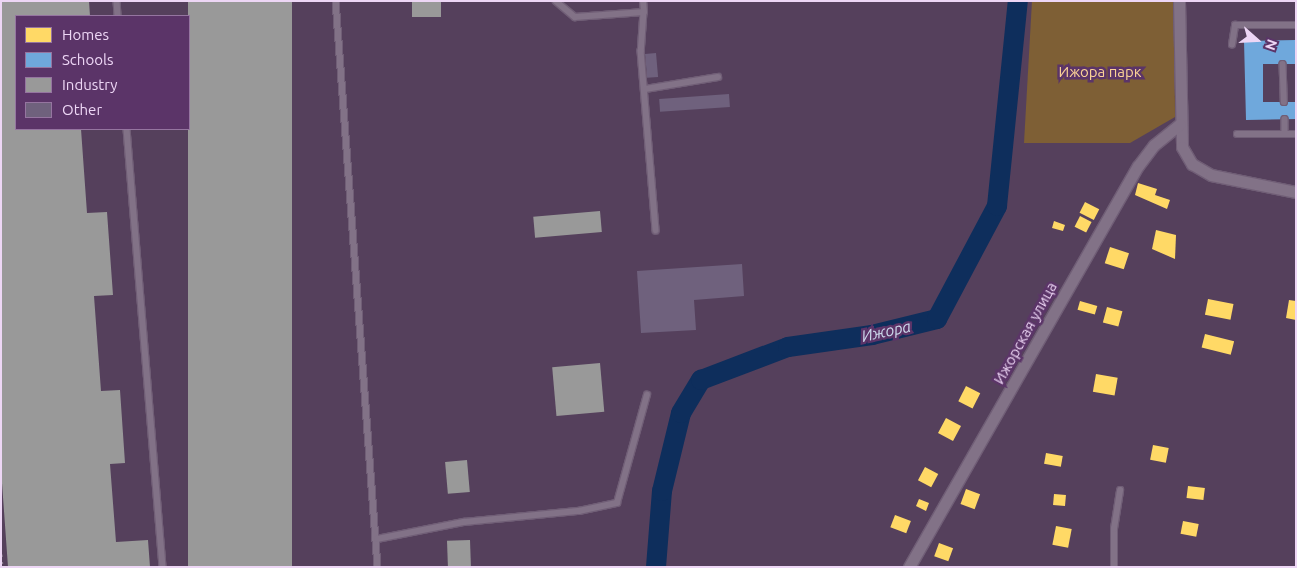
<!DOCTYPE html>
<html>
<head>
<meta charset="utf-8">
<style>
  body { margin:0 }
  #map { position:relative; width:1297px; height:568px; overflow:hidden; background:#55405c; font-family:Ubuntu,sans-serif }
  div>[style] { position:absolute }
  .green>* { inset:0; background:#7e5f35 }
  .homes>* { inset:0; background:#ffd966; transform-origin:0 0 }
  .schools>* { inset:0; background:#6fa8dc }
  .industry>* { inset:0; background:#999; transform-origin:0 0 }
  .river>* { height:20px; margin:-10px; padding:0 10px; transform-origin:10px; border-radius:10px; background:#0e2e5c }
  .building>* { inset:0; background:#6f617d; transform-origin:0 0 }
  .roads { filter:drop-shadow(1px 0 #705e76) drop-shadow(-1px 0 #705e76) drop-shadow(0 1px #705e76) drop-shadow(0 -1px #705e76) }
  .service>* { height:5.5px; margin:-2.75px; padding:0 2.75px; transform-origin:2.75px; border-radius:2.75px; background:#827287 }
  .minor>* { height:11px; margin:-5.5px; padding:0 5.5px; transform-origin:5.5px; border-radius:5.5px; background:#827287 }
  .rail>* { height:3px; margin-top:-1.5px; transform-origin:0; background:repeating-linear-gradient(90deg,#908194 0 2.5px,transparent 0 7.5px) }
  span { translate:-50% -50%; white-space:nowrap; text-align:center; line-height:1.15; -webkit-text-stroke:5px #5b3468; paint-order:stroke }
  .park-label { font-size:15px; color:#fbd396 }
  .street-label { font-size:15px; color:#edd6f5 }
  .water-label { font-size:16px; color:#ccd9ec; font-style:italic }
  .frame { position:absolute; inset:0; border:2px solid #edd6f5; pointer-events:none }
  .legend { position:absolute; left:15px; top:15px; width:175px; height:115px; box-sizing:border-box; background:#5b3468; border:1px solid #9575a0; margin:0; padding:6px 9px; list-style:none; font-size:15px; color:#edd6f5 }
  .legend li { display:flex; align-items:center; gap:10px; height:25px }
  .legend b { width:25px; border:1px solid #9575a0 }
  .north { position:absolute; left:1232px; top:15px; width:50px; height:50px; -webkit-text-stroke:4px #5b3468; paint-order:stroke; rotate:109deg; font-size:14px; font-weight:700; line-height:20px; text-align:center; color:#edd6f5 }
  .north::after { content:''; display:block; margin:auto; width:18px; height:22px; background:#edd6f5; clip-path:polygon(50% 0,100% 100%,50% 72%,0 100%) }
</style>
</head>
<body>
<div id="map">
  <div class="green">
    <i style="clip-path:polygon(1032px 1px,1174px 1px,1175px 117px,1130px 143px,1024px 143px)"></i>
  </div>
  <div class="homes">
    <i style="clip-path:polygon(1138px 183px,1157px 189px,1155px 195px,1170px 200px,1167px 209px,1135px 195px)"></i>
    <i style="left:1085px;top:202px;width:16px;height:12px;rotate:27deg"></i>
    <i style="left:1080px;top:216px;width:13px;height:12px;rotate:27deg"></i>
    <i style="clip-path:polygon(1054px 221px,1065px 225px,1063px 231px,1052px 228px)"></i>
    <i style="clip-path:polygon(1156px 230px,1176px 235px,1175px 259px,1152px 249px)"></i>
    <i style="left:1110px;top:247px;width:20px;height:17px;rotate:18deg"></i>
    <i style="left:1208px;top:299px;width:26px;height:16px;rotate:11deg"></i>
    <i style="clip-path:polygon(1289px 300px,1296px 301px,1296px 320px,1286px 318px)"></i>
    <i style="left:1080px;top:301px;width:18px;height:9px;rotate:16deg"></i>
    <i style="left:1107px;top:307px;width:16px;height:16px;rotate:15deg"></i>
    <i style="left:1205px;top:334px;width:30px;height:14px;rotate:14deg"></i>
    <i style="left:1096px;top:374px;width:22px;height:18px;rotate:10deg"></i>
    <i style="left:966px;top:386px;width:16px;height:17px;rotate:27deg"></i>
    <i style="left:946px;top:418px;width:17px;height:17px;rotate:28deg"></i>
    <i style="left:1153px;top:445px;width:16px;height:15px;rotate:11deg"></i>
    <i style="left:1046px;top:453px;width:17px;height:11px;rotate:10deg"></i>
    <i style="left:925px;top:467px;width:15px;height:15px;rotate:28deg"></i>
    <i style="left:1188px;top:486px;width:17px;height:12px;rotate:7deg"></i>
    <i style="left:966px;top:489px;width:15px;height:16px;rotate:20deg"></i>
    <i style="left:1054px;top:494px;width:12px;height:11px;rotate:5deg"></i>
    <i style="clip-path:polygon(919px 499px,929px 503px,926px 511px,916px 506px)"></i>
    <i style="left:895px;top:515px;width:17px;height:13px;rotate:21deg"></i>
    <i style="left:1183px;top:521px;width:16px;height:13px;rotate:11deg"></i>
    <i style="left:1056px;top:526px;width:16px;height:19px;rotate:11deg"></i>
    <i style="left:939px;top:543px;width:15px;height:14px;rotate:20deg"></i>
  </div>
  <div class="schools">
    <i style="clip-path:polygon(1296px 40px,1296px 64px,1263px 64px,1263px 102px,1296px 102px,1296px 119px,1246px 120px,1244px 41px)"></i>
  </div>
  <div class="industry">
    <i style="clip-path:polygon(1px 1px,89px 1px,90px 16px,16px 16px,16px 129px,81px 129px,87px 213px,107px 212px,113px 295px,94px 296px,101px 391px,120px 390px,125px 463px,110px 464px,116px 542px,148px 540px,150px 567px,8px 567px,1px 469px)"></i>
    <i style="left:188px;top:1px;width:104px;height:568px"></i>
    <i style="left:412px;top:1px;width:29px;height:16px"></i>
    <i style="left:600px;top:211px;width:21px;height:67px;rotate:85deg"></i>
    <i style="left:600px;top:363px;width:49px;height:48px;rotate:85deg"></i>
    <i style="left:467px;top:460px;width:32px;height:22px;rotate:85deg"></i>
    <i style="left:470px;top:540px;width:27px;height:23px;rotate:88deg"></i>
  </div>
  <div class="river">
    <i style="left:656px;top:567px;width:76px;rotate:-85.5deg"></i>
    <i style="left:662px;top:491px;width:80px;rotate:-76.3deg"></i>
    <i style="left:681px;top:413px;width:39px;rotate:-59deg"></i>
    <i style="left:701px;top:380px;width:93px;rotate:-20.8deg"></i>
    <i style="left:788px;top:347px;width:85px;rotate:-8.1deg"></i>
    <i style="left:872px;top:335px;width:67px;rotate:-13.8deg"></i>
    <i style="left:937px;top:319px;width:128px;rotate:-62deg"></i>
    <i style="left:997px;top:206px;width:206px;rotate:-84.2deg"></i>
  </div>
  <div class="building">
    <i style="left:656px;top:53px;width:24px;height:11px;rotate:85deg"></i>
    <i style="left:729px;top:94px;width:13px;height:70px;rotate:86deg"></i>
    <i style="clip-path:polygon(742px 264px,744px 296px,694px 300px,696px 330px,641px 333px,637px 271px)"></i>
  </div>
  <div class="roads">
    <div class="service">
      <i style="left:117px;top:1px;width:15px;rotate:86deg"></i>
      <i style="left:336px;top:1px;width:568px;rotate:85.76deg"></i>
      <i style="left:556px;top:1px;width:25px;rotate:40deg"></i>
      <i style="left:575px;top:17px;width:69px;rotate:-4.1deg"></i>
      <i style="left:644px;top:12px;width:11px;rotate:-95deg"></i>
      <i style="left:644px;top:12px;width:39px;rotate:94deg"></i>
      <i style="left:641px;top:51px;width:180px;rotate:85.2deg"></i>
      <i style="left:1232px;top:45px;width:20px;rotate:-81deg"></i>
      <i style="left:1235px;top:25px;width:61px"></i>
      <i style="left:1283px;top:64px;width:38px;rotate:88deg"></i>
      <i style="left:645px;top:89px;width:74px;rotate:-9.3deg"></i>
      <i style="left:1285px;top:119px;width:15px;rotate:90deg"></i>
      <i style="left:127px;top:129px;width:439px;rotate:85.3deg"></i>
      <i style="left:1237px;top:134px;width:59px"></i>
      <i style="left:377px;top:539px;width:89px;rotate:-11.1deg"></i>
      <i style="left:464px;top:522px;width:116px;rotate:-5.5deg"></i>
      <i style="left:579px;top:511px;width:39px;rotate:-12deg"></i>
      <i style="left:617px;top:503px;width:112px;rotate:-74.5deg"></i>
      <i style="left:1114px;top:567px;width:38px;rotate:-90deg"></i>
      <i style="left:1114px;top:529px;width:39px;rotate:-81deg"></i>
    </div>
    <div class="minor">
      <i style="left:1179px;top:1px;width:146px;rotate:88.8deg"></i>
      <i style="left:1182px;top:147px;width:20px;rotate:60deg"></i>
      <i style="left:1192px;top:164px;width:22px;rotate:30deg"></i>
      <i style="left:1211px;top:175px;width:87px;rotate:11.3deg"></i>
      <i style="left:909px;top:567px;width:462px;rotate:-60.3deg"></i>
      <i style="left:1138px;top:166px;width:26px;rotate:-53deg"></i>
      <i style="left:1154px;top:145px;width:33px;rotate:-39deg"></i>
    </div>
  </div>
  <div class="rail">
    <i style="left:1px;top:554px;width:13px;rotate:86deg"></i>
  </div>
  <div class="park-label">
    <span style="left:1100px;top:72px">Ижора парк</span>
  </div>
  <div class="street-label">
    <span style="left:1025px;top:333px;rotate:-61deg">Ижорская улица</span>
  </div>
  <div class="water-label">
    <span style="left:886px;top:331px;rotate:-12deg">Ижора</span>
  </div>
  <div class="frame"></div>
  <ul class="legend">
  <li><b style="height:14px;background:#ffd966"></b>Homes</li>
  <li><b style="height:14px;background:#6fa8dc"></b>Schools</li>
  <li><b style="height:14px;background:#999"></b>Industry</li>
  <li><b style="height:14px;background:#6f617d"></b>Other</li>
  </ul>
  <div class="north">N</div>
</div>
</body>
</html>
